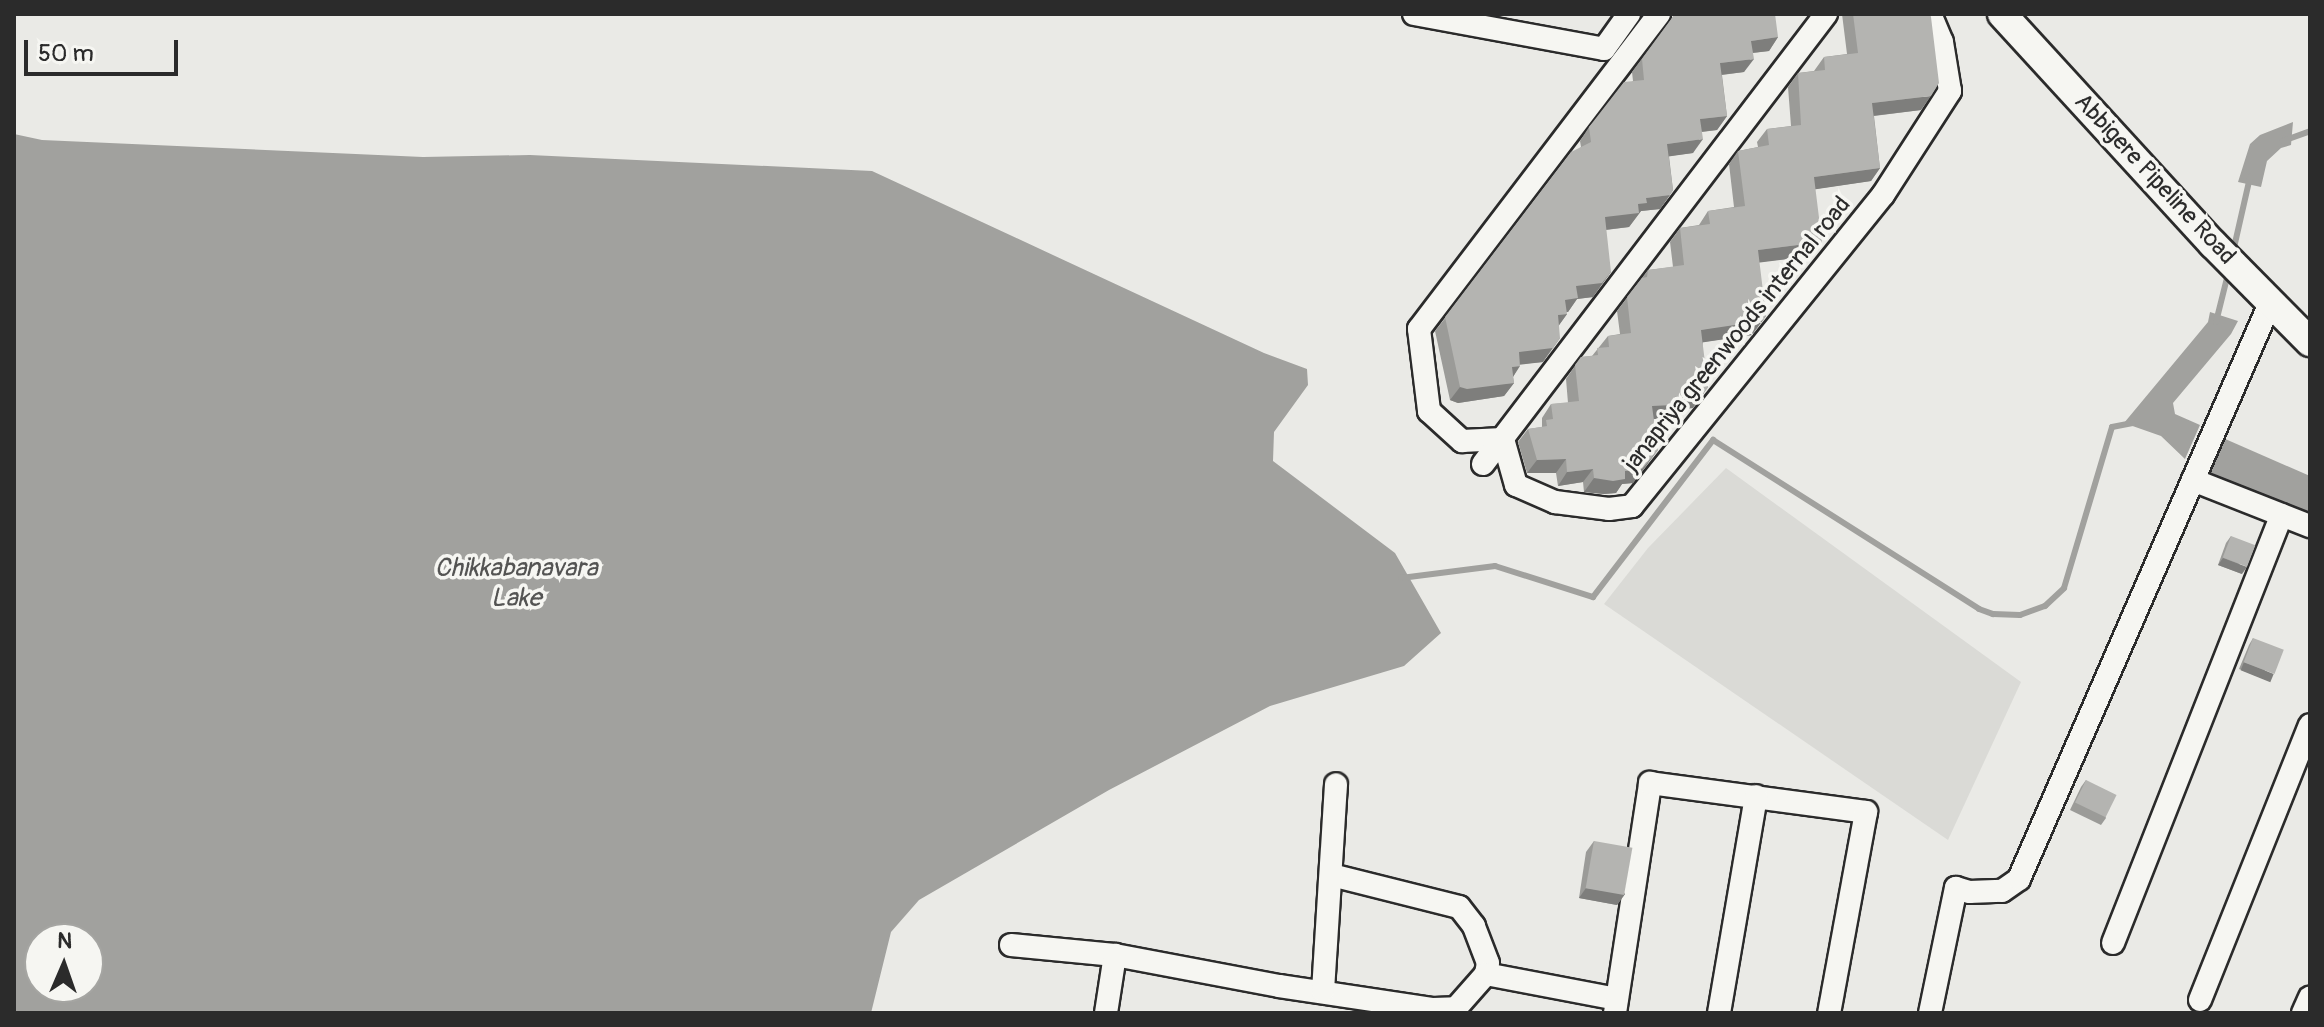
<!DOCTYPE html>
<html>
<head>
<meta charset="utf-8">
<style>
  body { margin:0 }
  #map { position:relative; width:2324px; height:1027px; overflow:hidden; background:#eaeae6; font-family:Pangolin,sans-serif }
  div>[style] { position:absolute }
  .built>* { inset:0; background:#dadad6 }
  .water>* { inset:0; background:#a1a19e }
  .stream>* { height:6px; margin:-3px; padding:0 3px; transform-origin:3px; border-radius:3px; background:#a1a19e }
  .roads { filter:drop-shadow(2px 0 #2b2b2b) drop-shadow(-2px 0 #2b2b2b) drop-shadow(0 2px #2b2b2b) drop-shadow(0 -2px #2b2b2b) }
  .minor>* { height:22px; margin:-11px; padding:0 11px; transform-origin:11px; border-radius:11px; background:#f6f6f2 }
  .major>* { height:28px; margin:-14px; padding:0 14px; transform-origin:14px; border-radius:14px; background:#f6f6f2 }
  .wall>* { inset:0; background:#9b9b98 }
  .shaded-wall>* { inset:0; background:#7e7e7c; transform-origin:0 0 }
  .building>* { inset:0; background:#b4b4b1; transform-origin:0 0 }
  span { translate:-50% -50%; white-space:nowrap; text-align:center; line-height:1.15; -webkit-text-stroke:7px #f6f6f2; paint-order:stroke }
  .street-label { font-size:24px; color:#2b2b2b }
  .water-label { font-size:26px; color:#545453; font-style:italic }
  .frame { position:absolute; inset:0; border:16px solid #2b2b2b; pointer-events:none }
  .north { position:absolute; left:24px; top:923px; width:80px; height:80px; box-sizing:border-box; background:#f6f6f2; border:2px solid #a5a5a2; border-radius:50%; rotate:2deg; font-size:22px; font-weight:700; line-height:32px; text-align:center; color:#2b2b2b }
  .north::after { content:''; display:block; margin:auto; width:28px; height:36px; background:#2b2b2b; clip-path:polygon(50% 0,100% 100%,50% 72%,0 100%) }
  .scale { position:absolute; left:24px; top:40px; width:154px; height:36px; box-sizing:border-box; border:4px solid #2b2b2b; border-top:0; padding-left:10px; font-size:24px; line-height:28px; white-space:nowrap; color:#2b2b2b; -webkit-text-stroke:6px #f6f6f2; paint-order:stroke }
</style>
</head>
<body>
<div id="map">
  <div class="built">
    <i style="clip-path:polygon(1726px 468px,2021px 682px,1948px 840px,1604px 604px,1648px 548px)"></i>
  </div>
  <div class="water">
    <i style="clip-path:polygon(2293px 122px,2291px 145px,2281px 148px,2267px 161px,2261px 187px,2238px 182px,2250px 144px,2260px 135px)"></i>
    <i style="clip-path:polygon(evenodd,14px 134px,42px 140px,423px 157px,530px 155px,872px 171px,1264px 353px,1307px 369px,1308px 385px,1274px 432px,1273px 461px,1395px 553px,1441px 633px,1404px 666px,1270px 706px,1109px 790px,919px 900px,891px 932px,871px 1013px,14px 1013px,14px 134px,40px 939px,88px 939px,88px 987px,40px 987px,40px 939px)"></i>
    <i style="clip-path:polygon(2210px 312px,2238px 321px,2231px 334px,2173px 403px,2175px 414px,2200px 425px,2185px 459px,2161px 436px,2124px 423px,2208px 322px)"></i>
    <i style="clip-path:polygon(2223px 438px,2310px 476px,2310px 517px,2209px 472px)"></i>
  </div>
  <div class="stream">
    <i style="left:2283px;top:141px;width:29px;rotate:-20deg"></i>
    <i style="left:2233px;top:252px;width:77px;rotate:-77.2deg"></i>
    <i style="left:2216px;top:322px;width:54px;rotate:-76deg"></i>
    <i style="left:1401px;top:578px;width:95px;rotate:-7.3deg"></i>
    <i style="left:1495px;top:566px;width:103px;rotate:17.6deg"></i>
    <i style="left:1593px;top:597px;width:198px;rotate:-52.6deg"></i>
    <i style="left:1713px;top:440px;width:315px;rotate:32.4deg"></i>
    <i style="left:1979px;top:609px;width:15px;rotate:20deg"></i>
    <i style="left:1993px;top:614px;width:27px;rotate:2deg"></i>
    <i style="left:2020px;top:615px;width:27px;rotate:-20deg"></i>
    <i style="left:2045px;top:606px;width:26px;rotate:-43deg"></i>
    <i style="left:2064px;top:588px;width:168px;rotate:-73.4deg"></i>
    <i style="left:2112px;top:427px;width:21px;rotate:-11deg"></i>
  </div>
  <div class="roads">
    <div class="minor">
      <i style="left:1414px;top:14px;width:193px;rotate:10.4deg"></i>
      <i style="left:1604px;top:49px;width:43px;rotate:-54.5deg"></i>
      <i style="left:1659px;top:14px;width:396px;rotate:127.3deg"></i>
      <i style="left:1419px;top:329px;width:83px;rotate:83deg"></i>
      <i style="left:1429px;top:411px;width:45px;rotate:42.3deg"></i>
      <i style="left:1462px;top:441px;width:41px;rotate:-2.8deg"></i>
      <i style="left:1503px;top:439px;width:48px;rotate:74.2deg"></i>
      <i style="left:1516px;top:485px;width:43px;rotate:23.6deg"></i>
      <i style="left:1555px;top:502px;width:54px;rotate:7.4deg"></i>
      <i style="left:1609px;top:509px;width:23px;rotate:-7deg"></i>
      <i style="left:1632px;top:506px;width:400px;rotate:-51.1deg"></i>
      <i style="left:1883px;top:195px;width:124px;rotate:-57.2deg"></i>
      <i style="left:1950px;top:91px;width:50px;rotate:-99.3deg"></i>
      <i style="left:1942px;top:42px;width:30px;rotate:-113deg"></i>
      <i style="left:1483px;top:464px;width:566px;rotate:-52.68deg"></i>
      <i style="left:2193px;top:480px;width:126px;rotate:21.5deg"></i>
      <i style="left:2113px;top:943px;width:460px;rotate:-68.5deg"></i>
      <i style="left:1011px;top:945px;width:104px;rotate:5.5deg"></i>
      <i style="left:1115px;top:955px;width:167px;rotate:10.7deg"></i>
      <i style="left:1279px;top:986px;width:156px;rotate:8.5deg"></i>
      <i style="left:1433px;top:1009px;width:23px;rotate:-2deg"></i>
      <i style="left:1456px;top:1008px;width:45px;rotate:-48.6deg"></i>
      <i style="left:1486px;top:974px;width:11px;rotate:-80deg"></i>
      <i style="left:1488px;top:963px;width:40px;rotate:-111deg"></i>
      <i style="left:1474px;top:926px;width:24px;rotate:-128deg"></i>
      <i style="left:1459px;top:907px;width:131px;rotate:-165.9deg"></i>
      <i style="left:1486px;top:974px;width:133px;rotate:10.8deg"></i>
      <i style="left:1323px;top:991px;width:207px;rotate:-86.4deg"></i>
      <i style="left:2200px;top:1000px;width:296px;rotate:-68.2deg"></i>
      <i style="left:1106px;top:1013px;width:59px;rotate:-81.2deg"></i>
      <i style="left:1615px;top:1013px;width:233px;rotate:-81.3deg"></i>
      <i style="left:1650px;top:783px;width:218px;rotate:7.6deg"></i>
      <i style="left:1866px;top:812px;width:204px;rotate:100.4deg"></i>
      <i style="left:1719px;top:1013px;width:220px;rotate:-80.3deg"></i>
      <i style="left:1930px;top:1013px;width:128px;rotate:-78.3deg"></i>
      <i style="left:1956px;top:888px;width:14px;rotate:17deg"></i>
      <i style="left:1969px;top:892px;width:33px;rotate:-2deg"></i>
      <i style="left:2002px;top:891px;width:21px;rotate:-35deg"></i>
      <i style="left:2019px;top:879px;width:631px;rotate:-66.44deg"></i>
      <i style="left:2303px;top:1013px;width:17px;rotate:-66deg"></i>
    </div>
    <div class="major">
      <i style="left:2002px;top:14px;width:312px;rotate:47.5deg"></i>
      <i style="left:2213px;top:244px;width:138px;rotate:45.3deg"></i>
    </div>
  </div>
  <div class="wall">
    <i style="clip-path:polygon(1675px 14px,1778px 37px,1769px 51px,1753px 53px,1744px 72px,1722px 75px,1727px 116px,1717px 130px,1702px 132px,1693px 153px,1669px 156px,1673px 190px,1660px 209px,1641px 211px,1629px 227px,1606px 230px,1593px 297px,1577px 299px,1568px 312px,1566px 312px,1567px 314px,1559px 325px,1543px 362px,1520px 364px,1513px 377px,1514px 383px,1504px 396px,1458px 403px,1450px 400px,1435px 331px,1581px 147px,1580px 141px,1589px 127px,1633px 81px,1632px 72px)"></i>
    <i style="clip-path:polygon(1842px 14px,1930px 14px,1921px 110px,1874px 116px,1880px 168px,1871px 181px,1815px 189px,1812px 256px,1759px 262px,1752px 335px,1703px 342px,1693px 408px,1671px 410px,1665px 418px,1654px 419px,1648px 464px,1633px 483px,1622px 484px,1616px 493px,1604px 494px,1584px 492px,1583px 482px,1558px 486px,1556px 473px,1527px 473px,1518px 442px,1528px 429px,1542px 427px,1542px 418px,1551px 404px,1568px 403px,1566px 379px,1581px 357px,1592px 356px,1608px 336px,1620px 334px,1617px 311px,1648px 270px,1673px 267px,1670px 242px,1680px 228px,1699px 225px,1708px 211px,1734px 207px,1729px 164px,1738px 151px,1758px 147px,1757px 142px,1767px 129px,1791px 126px,1788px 87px,1798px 73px,1814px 71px,1824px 57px,1847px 54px)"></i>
    <i style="clip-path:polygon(2231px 536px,2242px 574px,2218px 565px,2226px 543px)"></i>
    <i style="clip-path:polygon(2253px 638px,2269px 681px,2239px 669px,2249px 645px)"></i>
    <i style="clip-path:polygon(2086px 780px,2106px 818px,2101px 825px,2070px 810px,2081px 787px)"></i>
    <i style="clip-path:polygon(1594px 841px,1625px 894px,1617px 905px,1579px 898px,1586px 852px)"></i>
  </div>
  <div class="shaded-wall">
    <i style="clip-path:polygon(1778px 37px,1769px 51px,1742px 54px,1751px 41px)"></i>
    <i style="clip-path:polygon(1754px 59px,1744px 72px,1711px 76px,1720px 63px)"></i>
    <i style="clip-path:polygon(1931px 96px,1921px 110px,1863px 117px,1872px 103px)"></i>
    <i style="clip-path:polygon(1727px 116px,1717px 130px,1690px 133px,1700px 119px)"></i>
    <i style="clip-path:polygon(1703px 139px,1693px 153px,1658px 158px,1667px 144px)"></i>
    <i style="clip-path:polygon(1880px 168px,1871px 181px,1804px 191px,1814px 177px)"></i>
    <i style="clip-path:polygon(1670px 195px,1660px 209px,1641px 211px,1629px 227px,1595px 231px,1605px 217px,1638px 204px,1646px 198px)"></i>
    <i style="clip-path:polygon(1822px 242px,1812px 256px,1748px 264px,1758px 250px)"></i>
    <i style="clip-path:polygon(1611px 272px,1593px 297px,1577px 299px,1568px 312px,1555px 313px,1576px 286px)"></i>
    <i style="clip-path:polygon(1567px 314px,1557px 328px,1558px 315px)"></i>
    <i style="clip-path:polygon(1766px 316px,1752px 335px,1692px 344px,1701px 330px)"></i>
    <i style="clip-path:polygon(1560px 338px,1543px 362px,1509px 366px,1519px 352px)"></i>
    <i style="clip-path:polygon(1520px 366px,1511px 380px,1512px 367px)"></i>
    <i style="clip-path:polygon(1514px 383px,1504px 396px,1458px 403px,1450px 400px,1460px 387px)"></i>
    <i style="clip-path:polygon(1708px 387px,1693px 408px,1671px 410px,1665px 418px,1643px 420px,1652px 406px,1674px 397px)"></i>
    <i style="clip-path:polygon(1658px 450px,1633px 483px,1622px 484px,1616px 493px,1604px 494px,1584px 492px,1594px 478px)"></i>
    <i style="clip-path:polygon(1566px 459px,1556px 473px,1527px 473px,1537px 460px)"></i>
    <i style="clip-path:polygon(1593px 469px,1583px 482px,1558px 486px,1567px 472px)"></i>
    <i style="clip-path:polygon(2223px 558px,2247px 567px,2242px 574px,2218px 565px)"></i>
    <i style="left:2244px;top:662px;width:32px;height:9px;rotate:22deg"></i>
    <i style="clip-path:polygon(1586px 888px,1625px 894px,1617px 905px,1579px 898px)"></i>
  </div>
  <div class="building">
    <i style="clip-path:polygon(1675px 14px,1775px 14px,1778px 37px,1751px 41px,1754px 59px,1720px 63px,1727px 116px,1700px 119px,1703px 139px,1667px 144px,1673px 190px,1670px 195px,1646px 198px,1647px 203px,1638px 204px,1639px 213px,1605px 217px,1611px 272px,1602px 283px,1576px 286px,1578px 298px,1565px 300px,1567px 314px,1558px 315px,1560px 338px,1553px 348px,1519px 352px,1520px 366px,1512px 367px,1514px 383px,1467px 389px,1460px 387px,1445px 317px,1571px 152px,1591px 142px,1589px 127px,1624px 82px,1644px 80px,1642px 59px)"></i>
    <i style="clip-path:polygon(1853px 14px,1930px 14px,1931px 17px,1939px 83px,1931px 96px,1872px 103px,1880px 168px,1814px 177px,1822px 242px,1758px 250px,1766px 316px,1762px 321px,1701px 330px,1708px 387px,1703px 394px,1674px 397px,1674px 405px,1652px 406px,1658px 450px,1642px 469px,1625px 471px,1625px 479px,1613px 481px,1594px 478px,1593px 469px,1567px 472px,1566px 459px,1537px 460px,1528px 429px,1547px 426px,1546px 420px,1553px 419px,1551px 404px,1579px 401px,1575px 365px,1581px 357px,1598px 355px,1597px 348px,1609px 347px,1608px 336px,1631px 333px,1627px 297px,1642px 278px,1647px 277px,1648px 270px,1684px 265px,1680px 228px,1710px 224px,1708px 211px,1745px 206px,1738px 151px,1769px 145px,1767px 129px,1801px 125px,1798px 73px,1825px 70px,1824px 57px,1858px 53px)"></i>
    <i style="left:2231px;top:536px;width:26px;height:23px;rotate:21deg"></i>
    <i style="left:2253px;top:638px;width:33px;height:26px;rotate:21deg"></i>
    <i style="left:2086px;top:780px;width:34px;height:25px;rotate:26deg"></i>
    <i style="left:1594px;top:841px;width:39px;height:48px;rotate:10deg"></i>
  </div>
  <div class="street-label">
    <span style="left:2155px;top:179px;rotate:47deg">Abbigere Pipeline Road</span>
    <span style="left:1737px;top:334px;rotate:-51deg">janapriya greenwoods internal road</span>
  </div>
  <div class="water-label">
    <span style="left:516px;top:584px">Chikkabanavara<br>Lake</span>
  </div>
  <div class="frame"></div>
  <div class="north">N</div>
  <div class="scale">50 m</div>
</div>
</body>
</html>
